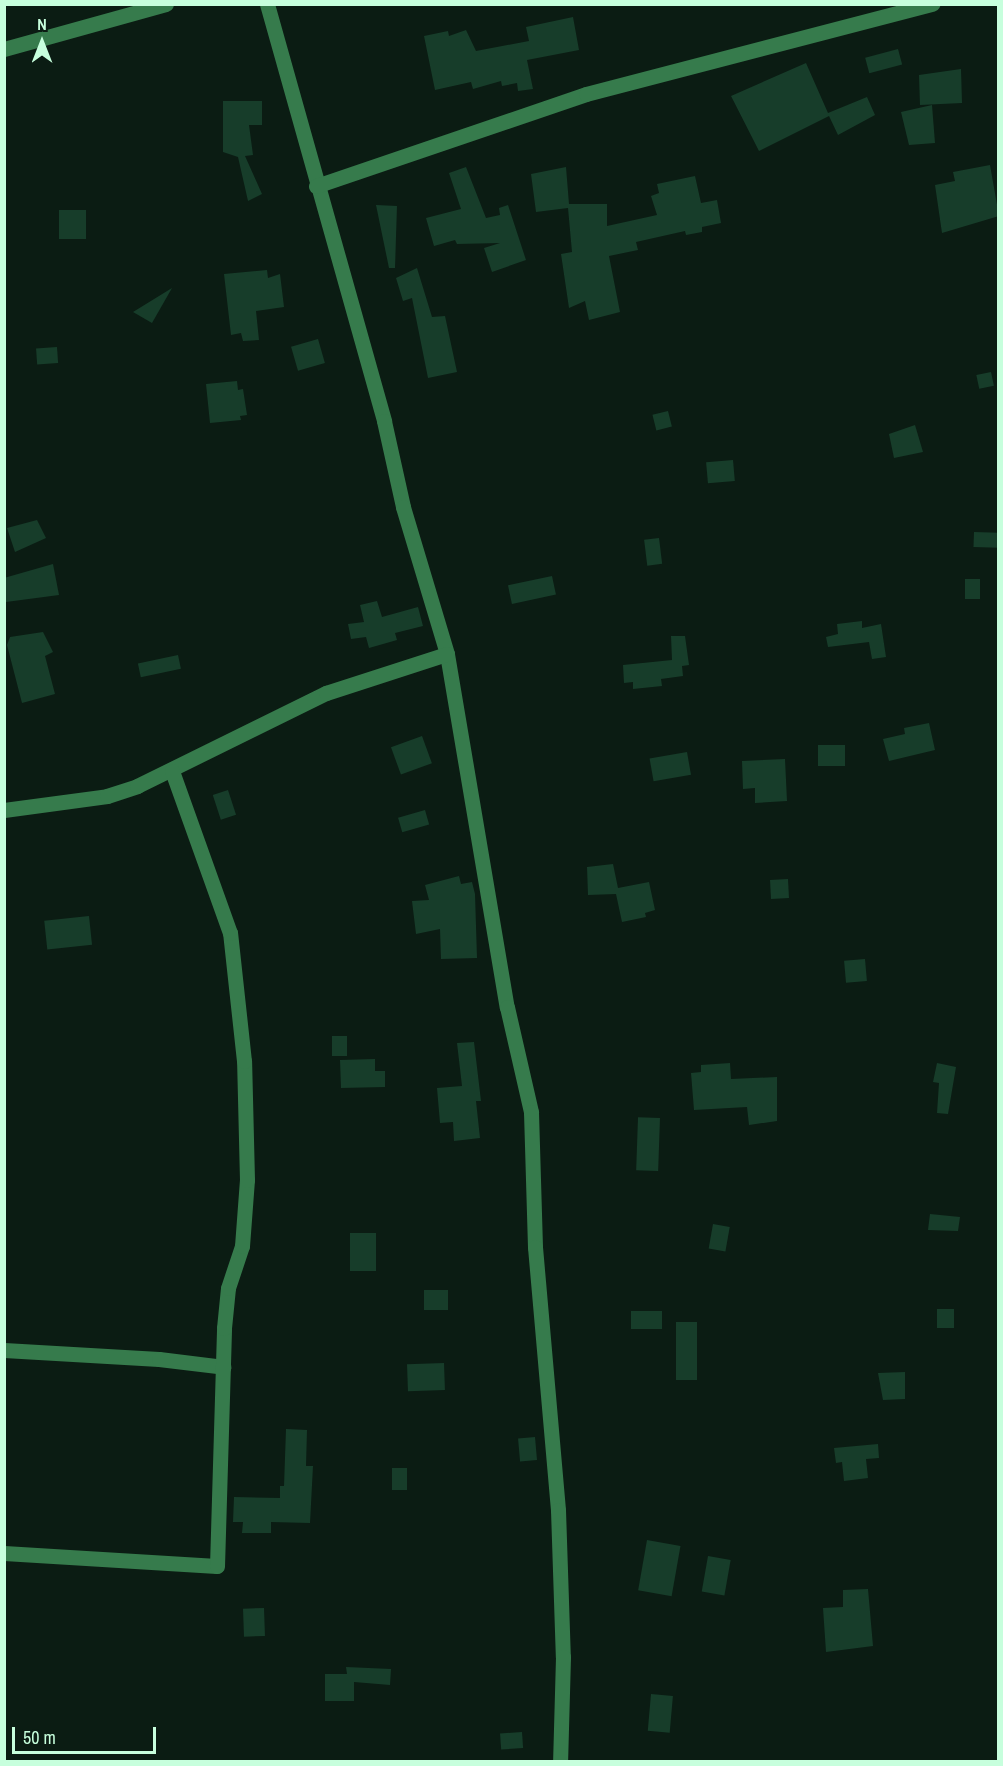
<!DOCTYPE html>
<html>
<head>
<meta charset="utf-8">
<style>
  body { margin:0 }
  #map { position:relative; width:1003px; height:1766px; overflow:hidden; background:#0b1c13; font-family:"Archivo Narrow",sans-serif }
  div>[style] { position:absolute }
  .building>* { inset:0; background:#173d2a; transform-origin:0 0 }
  .minor>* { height:15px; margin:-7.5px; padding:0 7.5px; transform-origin:7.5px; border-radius:7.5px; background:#367b4c }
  span { translate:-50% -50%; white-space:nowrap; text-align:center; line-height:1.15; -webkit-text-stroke:4.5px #0b1c13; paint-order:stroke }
  .frame { position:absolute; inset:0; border:6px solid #c7ffdd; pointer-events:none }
  .north { position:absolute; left:12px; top:12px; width:60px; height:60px; -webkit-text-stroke:4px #0b1c13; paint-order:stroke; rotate:0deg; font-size:16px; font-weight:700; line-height:24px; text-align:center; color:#c7ffdd }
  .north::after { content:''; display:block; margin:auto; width:21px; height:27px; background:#c7ffdd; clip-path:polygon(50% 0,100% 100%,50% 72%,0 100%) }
  .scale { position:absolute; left:12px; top:1727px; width:144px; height:27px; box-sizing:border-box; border:3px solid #c7ffdd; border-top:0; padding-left:8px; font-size:18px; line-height:21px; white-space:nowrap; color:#c7ffdd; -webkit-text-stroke:4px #0b1c13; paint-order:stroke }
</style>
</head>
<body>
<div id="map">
  <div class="building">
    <i style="clip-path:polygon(573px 17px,579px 50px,527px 60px,533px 89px,518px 91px,517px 83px,502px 86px,501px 81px,473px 89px,471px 82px,435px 90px,424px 36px,448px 31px,449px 36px,466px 30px,476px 51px,529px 41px,526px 27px)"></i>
    <i style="left:898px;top:49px;width:16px;height:34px;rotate:75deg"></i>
    <i style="clip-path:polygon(806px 63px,828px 113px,867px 97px,875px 115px,838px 135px,829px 116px,759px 151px,731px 96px)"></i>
    <i style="clip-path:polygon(961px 69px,962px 103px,920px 105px,919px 75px)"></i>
    <i style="clip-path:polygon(223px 101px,262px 101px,262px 125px,249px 125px,253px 155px,245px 156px,262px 194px,248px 201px,238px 157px,223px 152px)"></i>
    <i style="clip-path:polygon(932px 105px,935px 143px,909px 145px,901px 112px)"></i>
    <i style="clip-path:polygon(990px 165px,999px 216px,942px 233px,935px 185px,955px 181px,953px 172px)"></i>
    <i style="clip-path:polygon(466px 167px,486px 218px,500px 215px,499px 208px,508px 205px,526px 260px,492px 272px,484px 248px,500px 243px,457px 244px,455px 240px,434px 246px,426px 218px,461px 209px,449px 173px)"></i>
    <i style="clip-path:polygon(566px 167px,569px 204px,607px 204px,607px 226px,657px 215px,651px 196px,659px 193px,657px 184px,695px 176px,701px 203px,717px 200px,721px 223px,702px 227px,702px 232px,686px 235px,685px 231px,636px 242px,638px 250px,609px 256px,620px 312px,589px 320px,585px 301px,569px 308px,561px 254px,572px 252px,568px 208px,536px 212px,531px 174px)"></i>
    <i style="clip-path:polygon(376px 205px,397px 206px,395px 268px,389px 268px)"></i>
    <i style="left:59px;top:210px;width:27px;height:29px"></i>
    <i style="clip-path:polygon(417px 268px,432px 317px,445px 316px,457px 372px,428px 378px,412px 298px,403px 301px,396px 278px)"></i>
    <i style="clip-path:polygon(267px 270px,268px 278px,280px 274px,284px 307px,256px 311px,259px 340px,243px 341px,241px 333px,231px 335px,224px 274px)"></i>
    <i style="clip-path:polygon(172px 288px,152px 323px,133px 312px)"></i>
    <i style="left:318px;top:339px;width:25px;height:28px;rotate:74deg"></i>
    <i style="left:57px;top:347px;width:16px;height:21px;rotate:86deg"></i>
    <i style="left:991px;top:372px;width:14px;height:15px;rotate:78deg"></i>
    <i style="clip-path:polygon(237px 381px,238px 390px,243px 389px,247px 415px,240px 416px,241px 420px,210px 423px,206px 384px)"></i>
    <i style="left:668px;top:411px;width:16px;height:16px;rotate:76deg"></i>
    <i style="clip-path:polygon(915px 425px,923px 452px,894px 458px,889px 434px)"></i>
    <i style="left:733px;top:460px;width:21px;height:27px;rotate:85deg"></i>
    <i style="clip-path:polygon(37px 520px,46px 538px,15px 552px,7px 528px)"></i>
    <i style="left:974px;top:532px;width:25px;height:15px;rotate:2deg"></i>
    <i style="left:659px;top:538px;width:26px;height:15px;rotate:83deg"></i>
    <i style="clip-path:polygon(53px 564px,59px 595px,6px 602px,4px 578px)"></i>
    <i style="left:552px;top:576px;width:19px;height:45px;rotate:78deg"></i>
    <i style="left:965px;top:579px;width:15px;height:20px"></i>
    <i style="clip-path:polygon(377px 601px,382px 617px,418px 607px,423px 626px,395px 633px,397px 640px,369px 648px,366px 637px,351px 639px,348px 624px,364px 622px,360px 605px)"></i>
    <i style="clip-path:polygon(862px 621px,862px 628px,881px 624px,886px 657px,872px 659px,869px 642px,828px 647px,826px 637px,838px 634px,837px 624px)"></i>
    <i style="clip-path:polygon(43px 632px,53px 652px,45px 656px,55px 694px,22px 703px,7px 645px,10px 637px)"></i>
    <i style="clip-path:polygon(671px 636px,685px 636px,689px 665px,682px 666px,683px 676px,661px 679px,662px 686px,633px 689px,633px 682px,624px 683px,623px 665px,672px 660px)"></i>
    <i style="left:178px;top:655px;width:14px;height:41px;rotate:78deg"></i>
    <i style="clip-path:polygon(929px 723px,935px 750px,889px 761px,883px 739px,905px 734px,904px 728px)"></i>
    <i style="left:422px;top:736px;width:29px;height:33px;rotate:70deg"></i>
    <i style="left:818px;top:745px;width:27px;height:21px"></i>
    <i style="left:687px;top:752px;width:23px;height:38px;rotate:80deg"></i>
    <i style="clip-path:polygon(785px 759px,787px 801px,755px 803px,755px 788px,743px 789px,742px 761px)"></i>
    <i style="left:228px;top:790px;width:26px;height:16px;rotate:72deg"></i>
    <i style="left:425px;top:810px;width:15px;height:28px;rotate:74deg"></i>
    <i style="clip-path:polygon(613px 864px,618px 888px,649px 882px,655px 910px,645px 913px,646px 917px,622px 922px,616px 894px,588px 895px,587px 867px)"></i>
    <i style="clip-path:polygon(459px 876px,461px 884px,472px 882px,475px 894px,477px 958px,441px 959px,440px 929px,416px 934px,412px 901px,429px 900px,425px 885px)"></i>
    <i style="left:788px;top:879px;width:19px;height:18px;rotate:87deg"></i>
    <i style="left:89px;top:916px;width:29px;height:45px;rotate:84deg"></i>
    <i style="left:865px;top:959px;width:22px;height:21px;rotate:85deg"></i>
    <i style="left:332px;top:1036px;width:15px;height:20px"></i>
    <i style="clip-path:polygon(474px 1042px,481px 1101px,476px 1101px,480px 1138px,454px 1141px,453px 1122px,440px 1123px,437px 1088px,462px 1086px,457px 1043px)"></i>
    <i style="clip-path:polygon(375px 1059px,375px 1071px,385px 1071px,385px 1087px,341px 1088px,340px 1060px)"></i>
    <i style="clip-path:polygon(730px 1063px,731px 1079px,777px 1077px,777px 1121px,749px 1125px,747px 1107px,694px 1110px,691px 1073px,701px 1072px,701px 1065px)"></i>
    <i style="clip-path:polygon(937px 1063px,956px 1067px,948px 1114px,937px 1113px,939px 1083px,933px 1082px)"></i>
    <i style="left:660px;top:1118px;width:53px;height:22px;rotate:92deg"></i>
    <i style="clip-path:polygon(930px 1214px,960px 1217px,958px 1231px,928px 1230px)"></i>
    <i style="left:713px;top:1224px;width:17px;height:25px;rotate:10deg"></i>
    <i style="left:350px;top:1233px;width:26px;height:38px"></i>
    <i style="left:448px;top:1290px;width:20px;height:24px;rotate:90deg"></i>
    <i style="left:937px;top:1309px;width:17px;height:19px"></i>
    <i style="left:631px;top:1311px;width:31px;height:18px"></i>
    <i style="left:676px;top:1322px;width:21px;height:58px"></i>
    <i style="left:444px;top:1363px;width:27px;height:37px;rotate:88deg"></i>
    <i style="clip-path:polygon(905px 1372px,905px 1399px,883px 1400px,878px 1373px)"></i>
    <i style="clip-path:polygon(286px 1429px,307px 1430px,306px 1466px,313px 1466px,310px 1523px,271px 1522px,271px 1533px,242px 1533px,243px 1522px,233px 1522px,234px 1497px,280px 1498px,280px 1486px,284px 1486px)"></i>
    <i style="left:535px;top:1437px;width:23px;height:17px;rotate:85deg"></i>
    <i style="clip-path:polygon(878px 1444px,879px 1458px,866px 1459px,868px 1478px,844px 1481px,842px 1462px,836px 1463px,834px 1448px)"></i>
    <i style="left:407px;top:1468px;width:22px;height:15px;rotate:90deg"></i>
    <i style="left:647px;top:1540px;width:34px;height:51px;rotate:10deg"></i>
    <i style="left:708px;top:1556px;width:23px;height:36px;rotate:10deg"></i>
    <i style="clip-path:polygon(868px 1589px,873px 1646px,826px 1652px,823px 1608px,843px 1607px,843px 1590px)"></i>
    <i style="left:264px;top:1608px;width:28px;height:21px;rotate:88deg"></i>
    <i style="clip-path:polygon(346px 1667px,391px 1669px,390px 1685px,354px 1682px,354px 1701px,325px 1701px,325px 1674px,347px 1674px)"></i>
    <i style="left:651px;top:1694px;width:22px;height:37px;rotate:5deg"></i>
    <i style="left:522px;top:1732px;width:16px;height:22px;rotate:86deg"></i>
  </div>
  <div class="minor">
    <i style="left:267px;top:4px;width:433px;rotate:74.3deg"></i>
    <i style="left:384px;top:421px;width:88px;rotate:77.5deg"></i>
    <i style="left:403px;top:507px;width:153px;rotate:73.3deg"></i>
    <i style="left:447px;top:654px;width:358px;rotate:80.4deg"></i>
    <i style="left:507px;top:1007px;width:108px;rotate:77.1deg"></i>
    <i style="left:531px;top:1112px;width:135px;rotate:88.3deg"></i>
    <i style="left:535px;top:1247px;width:264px;rotate:85deg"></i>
    <i style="left:558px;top:1510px;width:147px;rotate:88.1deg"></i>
    <i style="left:563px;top:1657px;width:105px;rotate:91.6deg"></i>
    <i style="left:4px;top:49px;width:168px;rotate:-15.5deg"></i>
    <i style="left:316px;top:186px;width:285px;rotate:-18.8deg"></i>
    <i style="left:586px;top:94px;width:358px;rotate:-14.6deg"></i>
    <i style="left:4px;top:810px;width:104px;rotate:-7.7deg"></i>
    <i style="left:107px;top:796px;width:32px;rotate:-18deg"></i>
    <i style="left:137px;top:786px;width:211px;rotate:-26.2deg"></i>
    <i style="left:326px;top:693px;width:127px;rotate:-17.9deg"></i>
    <i style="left:4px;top:1350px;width:155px;rotate:3.3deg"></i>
    <i style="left:159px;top:1359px;width:65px;rotate:7deg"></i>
    <i style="left:4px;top:1553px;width:213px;rotate:3.5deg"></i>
    <i style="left:217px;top:1566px;width:238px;rotate:-88.3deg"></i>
    <i style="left:224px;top:1328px;width:40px;rotate:-84.3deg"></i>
    <i style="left:228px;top:1288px;width:44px;rotate:-71.6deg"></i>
    <i style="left:242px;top:1246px;width:66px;rotate:-85.7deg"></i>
    <i style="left:247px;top:1180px;width:119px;rotate:-91.4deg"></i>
    <i style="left:244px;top:1061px;width:129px;rotate:-96.2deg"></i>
    <i style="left:230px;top:933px;width:172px;rotate:-109.7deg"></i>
  </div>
  <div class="frame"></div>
  <div class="north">N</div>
  <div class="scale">50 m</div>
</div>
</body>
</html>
